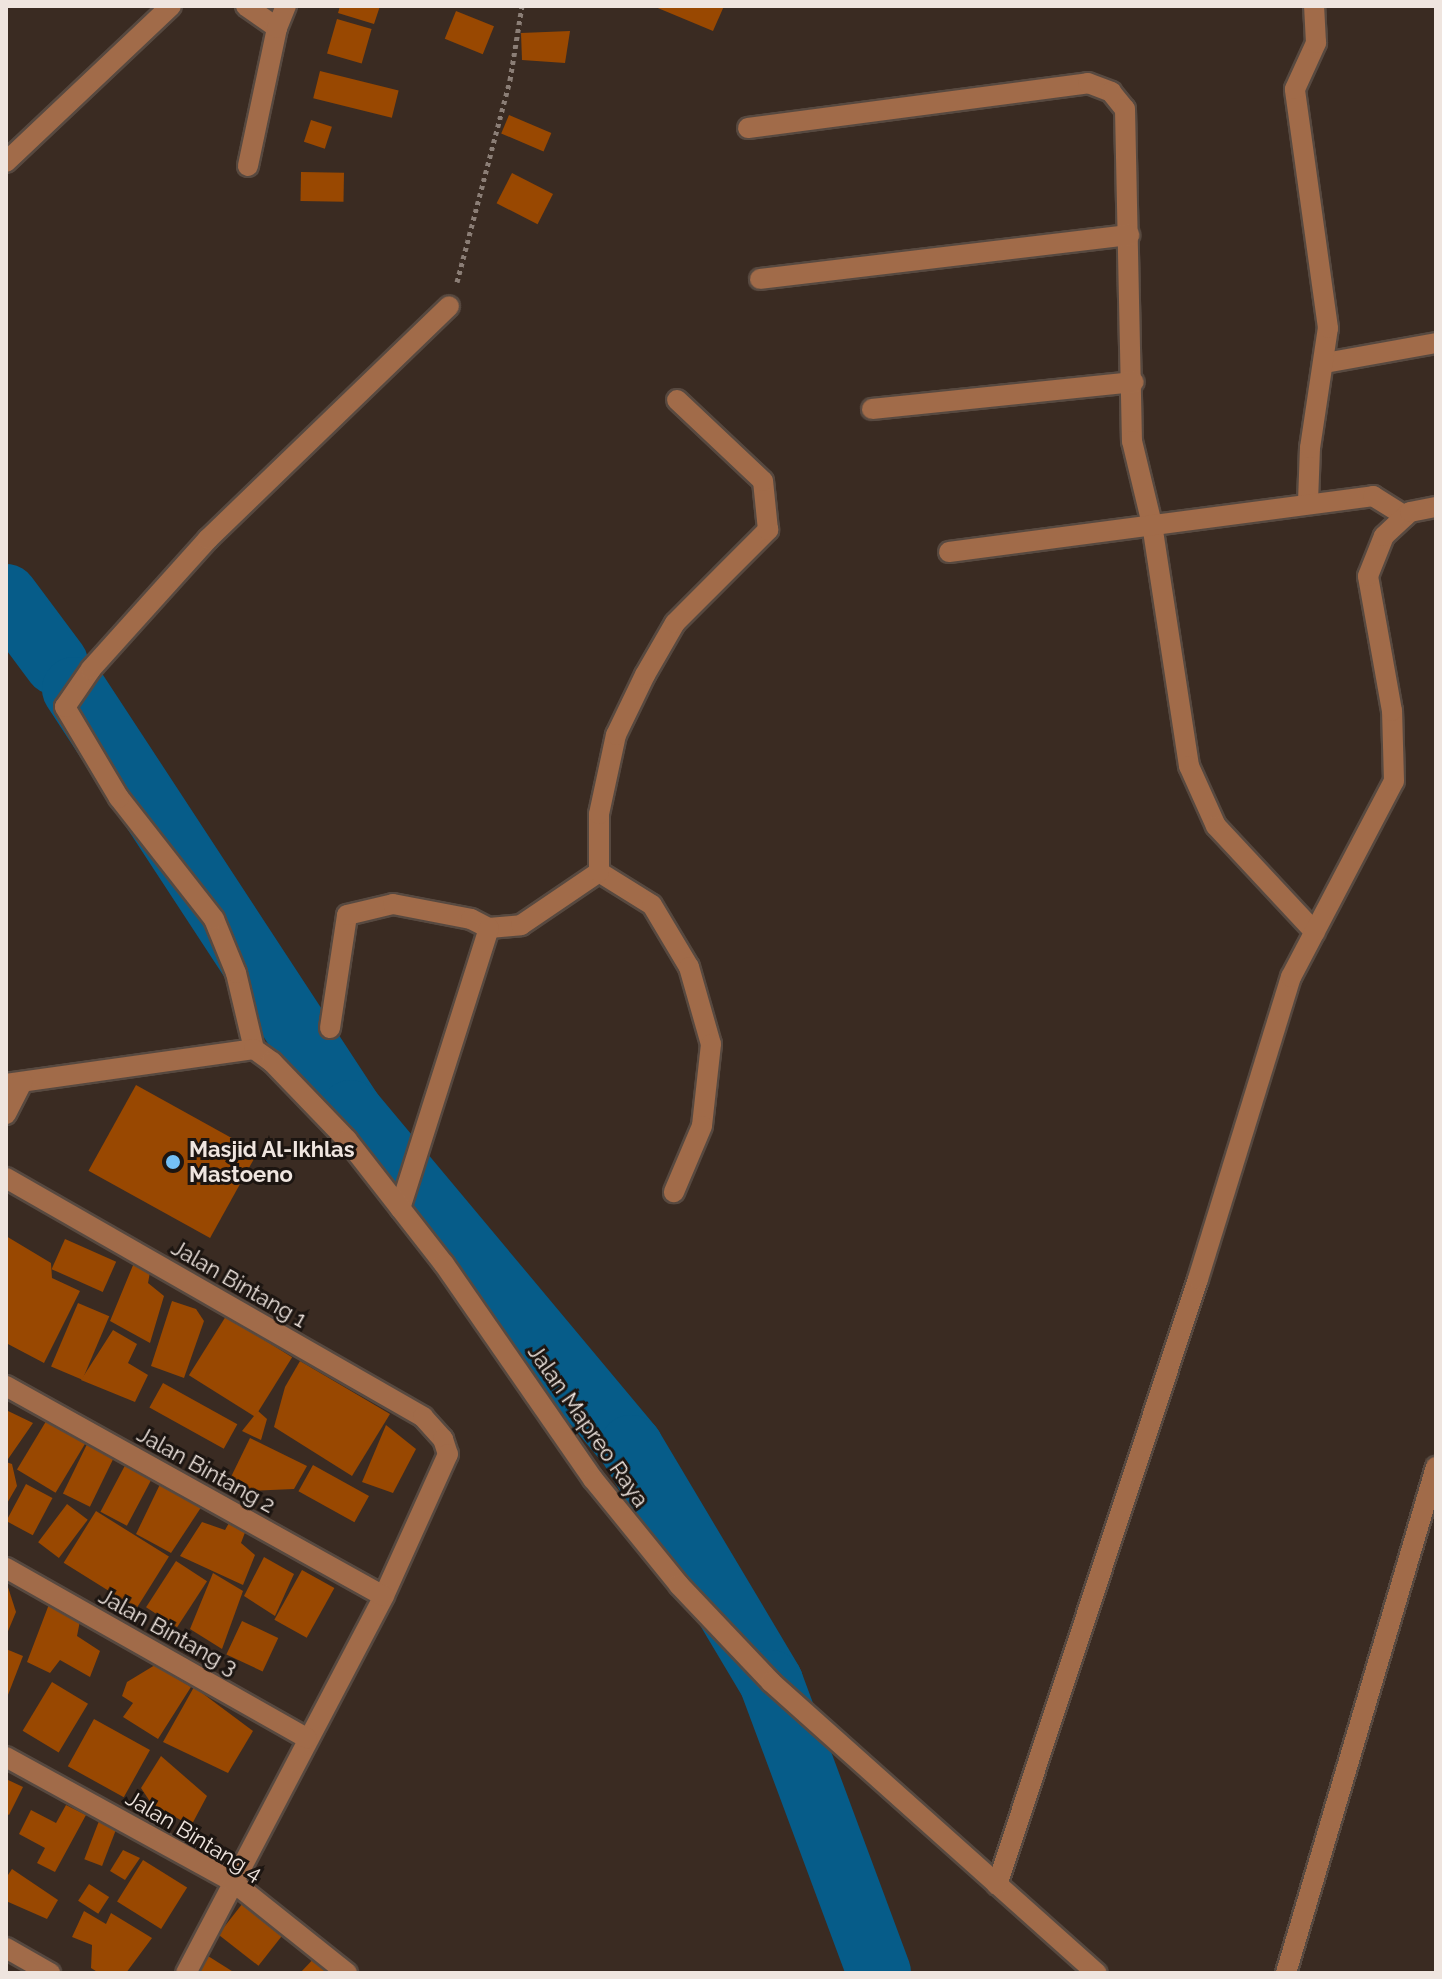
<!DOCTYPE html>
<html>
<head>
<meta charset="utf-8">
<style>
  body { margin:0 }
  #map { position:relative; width:1442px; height:1979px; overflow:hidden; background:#3a2b22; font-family:Raleway,sans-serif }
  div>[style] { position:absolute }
  .river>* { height:64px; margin:-32px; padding:0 32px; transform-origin:32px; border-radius:32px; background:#065c89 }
  .building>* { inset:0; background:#994801; transform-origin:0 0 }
  .path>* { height:5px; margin-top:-2.5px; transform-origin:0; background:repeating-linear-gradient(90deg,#8b7e76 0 4px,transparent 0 8px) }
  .roads { filter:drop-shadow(2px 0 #574940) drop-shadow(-2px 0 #574940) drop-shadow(0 2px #574940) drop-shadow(0 -2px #574940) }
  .minor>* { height:20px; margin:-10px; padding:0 10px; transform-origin:10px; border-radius:10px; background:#a16b49 }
  .dots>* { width:22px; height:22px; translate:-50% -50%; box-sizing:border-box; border:4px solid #1c1511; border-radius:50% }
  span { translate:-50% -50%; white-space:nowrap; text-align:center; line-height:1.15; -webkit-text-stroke:6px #1c1511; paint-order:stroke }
  .poi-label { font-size:22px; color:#efe5df; font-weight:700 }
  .left { translate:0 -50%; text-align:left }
  .street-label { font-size:22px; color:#efe5df }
  .frame { position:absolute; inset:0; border:8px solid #efe5df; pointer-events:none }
</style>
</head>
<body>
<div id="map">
  <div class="river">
    <i style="left:6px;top:596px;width:84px;rotate:53.3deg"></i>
    <i style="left:74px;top:689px;width:506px;rotate:56.78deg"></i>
    <i style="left:351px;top:1112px;width:437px;rotate:50.1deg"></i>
    <i style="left:631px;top:1447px;width:274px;rotate:59.2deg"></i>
    <i style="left:771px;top:1682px;width:310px;rotate:69.6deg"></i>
  </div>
  <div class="building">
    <i style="clip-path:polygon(340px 6px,380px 6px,374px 24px,338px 13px)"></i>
    <i style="clip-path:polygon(653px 6px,724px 6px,713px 31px)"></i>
    <i style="left:456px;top:11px;width:41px;height:30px;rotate:22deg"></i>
    <i style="left:337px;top:19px;width:36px;height:36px;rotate:16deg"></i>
    <i style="clip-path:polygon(570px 31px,565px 63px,522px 60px,521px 33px)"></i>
    <i style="left:320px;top:71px;width:81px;height:28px;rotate:14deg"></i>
    <i style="left:509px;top:115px;width:46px;height:20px;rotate:23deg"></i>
    <i style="left:311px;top:120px;width:22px;height:23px;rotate:18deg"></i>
    <i style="left:301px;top:172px;width:43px;height:29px;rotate:1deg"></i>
    <i style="left:512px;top:173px;width:46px;height:34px;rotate:27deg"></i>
    <i style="left:136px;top:1085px;width:139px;height:98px;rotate:29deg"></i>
    <i style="clip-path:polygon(6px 1236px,51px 1263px,52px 1278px,80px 1291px,44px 1363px,6px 1343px)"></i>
    <i style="left:65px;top:1239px;width:56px;height:33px;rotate:24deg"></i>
    <i style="clip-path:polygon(136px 1258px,151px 1267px,148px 1283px,164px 1296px,150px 1343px,110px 1321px)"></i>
    <i style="clip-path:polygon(172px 1301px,196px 1309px,204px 1321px,184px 1378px,151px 1366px)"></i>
    <i style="left:78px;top:1303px;width:34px;height:69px;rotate:23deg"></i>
    <i style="left:226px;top:1316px;width:78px;height:70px;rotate:32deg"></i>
    <i style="clip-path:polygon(113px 1330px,137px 1344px,128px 1363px,148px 1375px,135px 1402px,81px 1380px)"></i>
    <i style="clip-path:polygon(300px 1361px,390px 1414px,352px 1476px,274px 1427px,285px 1387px)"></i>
    <i style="left:163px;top:1383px;width:85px;height:28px;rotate:29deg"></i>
    <i style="clip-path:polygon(6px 1410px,33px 1423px,6px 1462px,12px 1464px,17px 1486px,6px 1505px)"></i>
    <i style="clip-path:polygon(258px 1411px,267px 1419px,261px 1440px,242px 1431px)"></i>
    <i style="left:51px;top:1413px;width:45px;height:66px;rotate:31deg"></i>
    <i style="clip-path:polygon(386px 1425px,416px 1449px,393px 1493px,362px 1482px)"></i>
    <i style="left:91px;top:1436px;width:30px;height:64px;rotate:26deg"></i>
    <i style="clip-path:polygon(250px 1438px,307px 1466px,294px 1489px,249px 1491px,229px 1481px)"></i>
    <i style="left:130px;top:1456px;width:30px;height:63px;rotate:28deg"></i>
    <i style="left:313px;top:1465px;width:64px;height:30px;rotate:29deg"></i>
    <i style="clip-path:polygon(164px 1476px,204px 1503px,171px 1553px,136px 1534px)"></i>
    <i style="left:26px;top:1484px;width:30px;height:42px;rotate:28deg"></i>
    <i style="left:67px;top:1504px;width:26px;height:48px;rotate:37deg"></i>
    <i style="left:96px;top:1511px;width:86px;height:61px;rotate:32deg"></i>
    <i style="clip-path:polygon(234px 1514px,249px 1522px,241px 1543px,255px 1555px,243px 1585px,180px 1556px,202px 1522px,225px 1530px)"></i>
    <i style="clip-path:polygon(264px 1557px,294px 1574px,275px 1616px,244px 1596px)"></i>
    <i style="left:176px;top:1561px;width:37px;height:55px;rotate:33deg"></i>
    <i style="left:302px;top:1570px;width:37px;height:57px;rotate:29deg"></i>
    <i style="clip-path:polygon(213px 1573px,243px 1591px,222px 1649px,190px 1629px)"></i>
    <i style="clip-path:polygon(6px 1581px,16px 1612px,6px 1636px)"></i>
    <i style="clip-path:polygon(51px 1599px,80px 1621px,77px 1636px,100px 1651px,90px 1677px,60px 1660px,50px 1673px,27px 1662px)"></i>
    <i style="left:242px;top:1621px;width:40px;height:37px;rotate:25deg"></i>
    <i style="clip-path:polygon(6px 1649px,23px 1656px,6px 1700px)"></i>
    <i style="clip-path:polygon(155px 1665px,191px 1687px,158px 1739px,123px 1717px,133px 1703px,122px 1696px,127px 1682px)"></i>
    <i style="left:52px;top:1682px;width:42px;height:57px;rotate:31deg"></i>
    <i style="clip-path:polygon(194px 1687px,253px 1731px,228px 1773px,163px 1742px)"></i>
    <i style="left:94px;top:1719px;width:64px;height:54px;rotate:29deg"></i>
    <i style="clip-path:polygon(161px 1756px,207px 1796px,191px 1826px,151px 1803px,141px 1788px)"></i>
    <i style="clip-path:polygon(6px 1779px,23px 1787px,9px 1815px,6px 1813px)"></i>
    <i style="clip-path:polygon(66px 1805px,86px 1815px,55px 1872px,37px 1863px,45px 1848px,19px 1834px,31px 1810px,56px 1823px)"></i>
    <i style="left:99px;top:1821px;width:19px;height:41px;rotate:21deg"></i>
    <i style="clip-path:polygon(123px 1850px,140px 1858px,125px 1880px,110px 1871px)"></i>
    <i style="left:143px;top:1860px;width:52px;height:49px;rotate:32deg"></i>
    <i style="clip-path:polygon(12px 1869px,58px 1900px,47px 1919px,6px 1901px,6px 1878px)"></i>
    <i style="left:89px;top:1884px;width:24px;height:20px;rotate:33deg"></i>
    <i style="left:246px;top:1899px;width:51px;height:45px;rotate:38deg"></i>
    <i style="clip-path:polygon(84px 1911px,106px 1924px,111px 1913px,152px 1938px,126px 1973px,99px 1973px,91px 1968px,92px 1945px,72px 1937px)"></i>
    <i style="clip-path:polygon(319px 1953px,339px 1973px,300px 1973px)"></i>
    <i style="clip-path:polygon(208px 1956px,235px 1973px,197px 1973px)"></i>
  </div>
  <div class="path">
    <i style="left:457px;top:282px;width:209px;rotate:-75.3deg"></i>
    <i style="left:510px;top:80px;width:75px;rotate:-80.8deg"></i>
  </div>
  <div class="roads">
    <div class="minor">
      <i style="left:246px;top:6px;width:38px;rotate:35deg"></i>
      <i style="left:277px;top:28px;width:141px;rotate:101.9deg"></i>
      <i style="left:277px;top:28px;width:24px;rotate:-68deg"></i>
      <i style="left:748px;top:128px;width:343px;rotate:-7.5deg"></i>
      <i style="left:1088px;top:83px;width:25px;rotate:21deg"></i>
      <i style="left:1111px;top:92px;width:22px;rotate:51deg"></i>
      <i style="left:1125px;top:109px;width:332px;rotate:88.8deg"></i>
      <i style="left:1132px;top:441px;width:85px;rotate:76.5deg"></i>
      <i style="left:1152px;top:524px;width:245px;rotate:81.3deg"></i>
      <i style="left:1189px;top:766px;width:66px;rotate:65.8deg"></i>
      <i style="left:1216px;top:826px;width:145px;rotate:47deg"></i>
      <i style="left:6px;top:162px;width:227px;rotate:-43.4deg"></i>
      <i style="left:760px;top:279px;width:372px;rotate:-6.8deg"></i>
      <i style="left:1325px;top:363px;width:113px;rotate:-10.2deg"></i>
      <i style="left:872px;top:409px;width:263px;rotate:-5.9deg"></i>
      <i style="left:1308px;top:502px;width:54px;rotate:-87.9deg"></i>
      <i style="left:1310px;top:448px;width:121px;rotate:-81.5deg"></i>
      <i style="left:1328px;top:328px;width:241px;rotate:-97.9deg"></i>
      <i style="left:1295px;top:89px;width:51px;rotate:-65.5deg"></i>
      <i style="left:1316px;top:43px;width:37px;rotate:-93deg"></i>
      <i style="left:949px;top:552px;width:428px;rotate:-7.5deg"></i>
      <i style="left:1373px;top:496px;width:38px;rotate:32deg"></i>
      <i style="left:599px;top:872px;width:62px;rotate:31.9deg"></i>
      <i style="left:652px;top:905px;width:72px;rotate:59.2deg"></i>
      <i style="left:689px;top:967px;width:80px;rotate:74.1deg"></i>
      <i style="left:711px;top:1044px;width:82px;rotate:96.3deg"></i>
      <i style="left:702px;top:1126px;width:72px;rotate:113deg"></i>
      <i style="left:489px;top:928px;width:32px;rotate:-5deg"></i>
      <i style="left:521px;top:925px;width:94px;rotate:-34.2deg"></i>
      <i style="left:599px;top:872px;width:58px;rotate:-90deg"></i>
      <i style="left:599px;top:814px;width:81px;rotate:-77.9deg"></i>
      <i style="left:616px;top:735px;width:67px;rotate:-64.2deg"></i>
      <i style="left:645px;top:675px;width:60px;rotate:-60deg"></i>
      <i style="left:675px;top:623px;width:132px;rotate:-45deg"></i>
      <i style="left:768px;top:530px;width:49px;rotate:-95.8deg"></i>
      <i style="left:763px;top:481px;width:118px;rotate:-136.7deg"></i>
      <i style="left:330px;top:1028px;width:114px;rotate:-81.4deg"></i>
      <i style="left:347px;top:915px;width:47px;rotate:-13.4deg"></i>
      <i style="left:393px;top:904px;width:79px;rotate:10.9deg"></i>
      <i style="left:471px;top:919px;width:20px;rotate:27deg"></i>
      <i style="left:489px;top:928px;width:294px;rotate:107.6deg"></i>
      <i style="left:254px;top:1049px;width:78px;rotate:-103.3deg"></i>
      <i style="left:236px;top:973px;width:58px;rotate:-112.2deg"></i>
      <i style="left:214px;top:919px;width:154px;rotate:-128.1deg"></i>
      <i style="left:119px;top:798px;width:106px;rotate:-120.7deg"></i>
      <i style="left:65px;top:707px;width:46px;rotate:-55.6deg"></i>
      <i style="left:91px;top:669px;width:175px;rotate:-48deg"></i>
      <i style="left:208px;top:539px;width:335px;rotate:-44deg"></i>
      <i style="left:6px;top:1084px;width:250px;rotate:-8deg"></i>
      <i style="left:254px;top:1049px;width:22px;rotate:36deg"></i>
      <i style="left:272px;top:1062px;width:108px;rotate:46.1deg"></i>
      <i style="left:347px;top:1140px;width:157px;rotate:52deg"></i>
      <i style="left:444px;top:1264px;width:262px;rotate:55.3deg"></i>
      <i style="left:593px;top:1479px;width:136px;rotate:50.9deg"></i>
      <i style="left:679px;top:1585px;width:134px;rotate:46.5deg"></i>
      <i style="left:771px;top:1682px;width:437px;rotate:41.8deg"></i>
      <i style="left:6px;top:1114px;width:36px;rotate:-63deg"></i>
      <i style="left:6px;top:1178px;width:481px;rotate:29.8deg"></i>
      <i style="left:423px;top:1417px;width:30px;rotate:48deg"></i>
      <i style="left:443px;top:1439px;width:16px;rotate:72deg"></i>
      <i style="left:448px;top:1454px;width:156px;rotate:114.3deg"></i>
      <i style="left:384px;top:1596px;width:426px;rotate:117.7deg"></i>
      <i style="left:6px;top:1386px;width:432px;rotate:29.1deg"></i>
      <i style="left:6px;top:1568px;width:346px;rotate:29.5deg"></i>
      <i style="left:6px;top:1757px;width:259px;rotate:28.8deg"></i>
      <i style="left:233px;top:1882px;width:146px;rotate:38.6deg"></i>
      <i style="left:997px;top:1885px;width:638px;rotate:-71.65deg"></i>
      <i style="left:1198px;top:1279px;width:316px;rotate:-72.9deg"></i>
      <i style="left:1291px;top:977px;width:221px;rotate:-62.3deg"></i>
      <i style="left:1394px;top:781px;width:70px;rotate:-91.6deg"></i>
      <i style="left:1392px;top:711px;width:137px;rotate:-100.1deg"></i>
      <i style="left:1368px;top:576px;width:43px;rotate:-68.2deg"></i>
      <i style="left:1384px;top:536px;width:35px;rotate:-43deg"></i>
      <i style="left:1410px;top:512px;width:26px;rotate:-11deg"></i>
      <i style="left:6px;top:1948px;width:51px;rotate:29.6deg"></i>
      <i style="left:1286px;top:1973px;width:528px;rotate:-73.49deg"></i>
    </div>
  </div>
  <div class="dots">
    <i style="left:173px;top:1162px;background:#74c0f6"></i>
  </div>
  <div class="poi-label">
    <span class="left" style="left:189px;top:1162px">Masjid Al-Ikhlas<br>Mastoeno</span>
  </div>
  <div class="street-label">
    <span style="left:239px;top:1284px;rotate:30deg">Jalan Bintang 1</span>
    <span style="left:588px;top:1426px;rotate:55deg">Jalan Mapreo Raya</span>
    <span style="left:206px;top:1470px;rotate:29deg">Jalan Bintang 2</span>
    <span style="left:168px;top:1632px;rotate:29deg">Jalan Bintang 3</span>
    <span style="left:194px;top:1836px;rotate:31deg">Jalan Bintang 4</span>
  </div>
  <div class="frame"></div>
</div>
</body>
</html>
